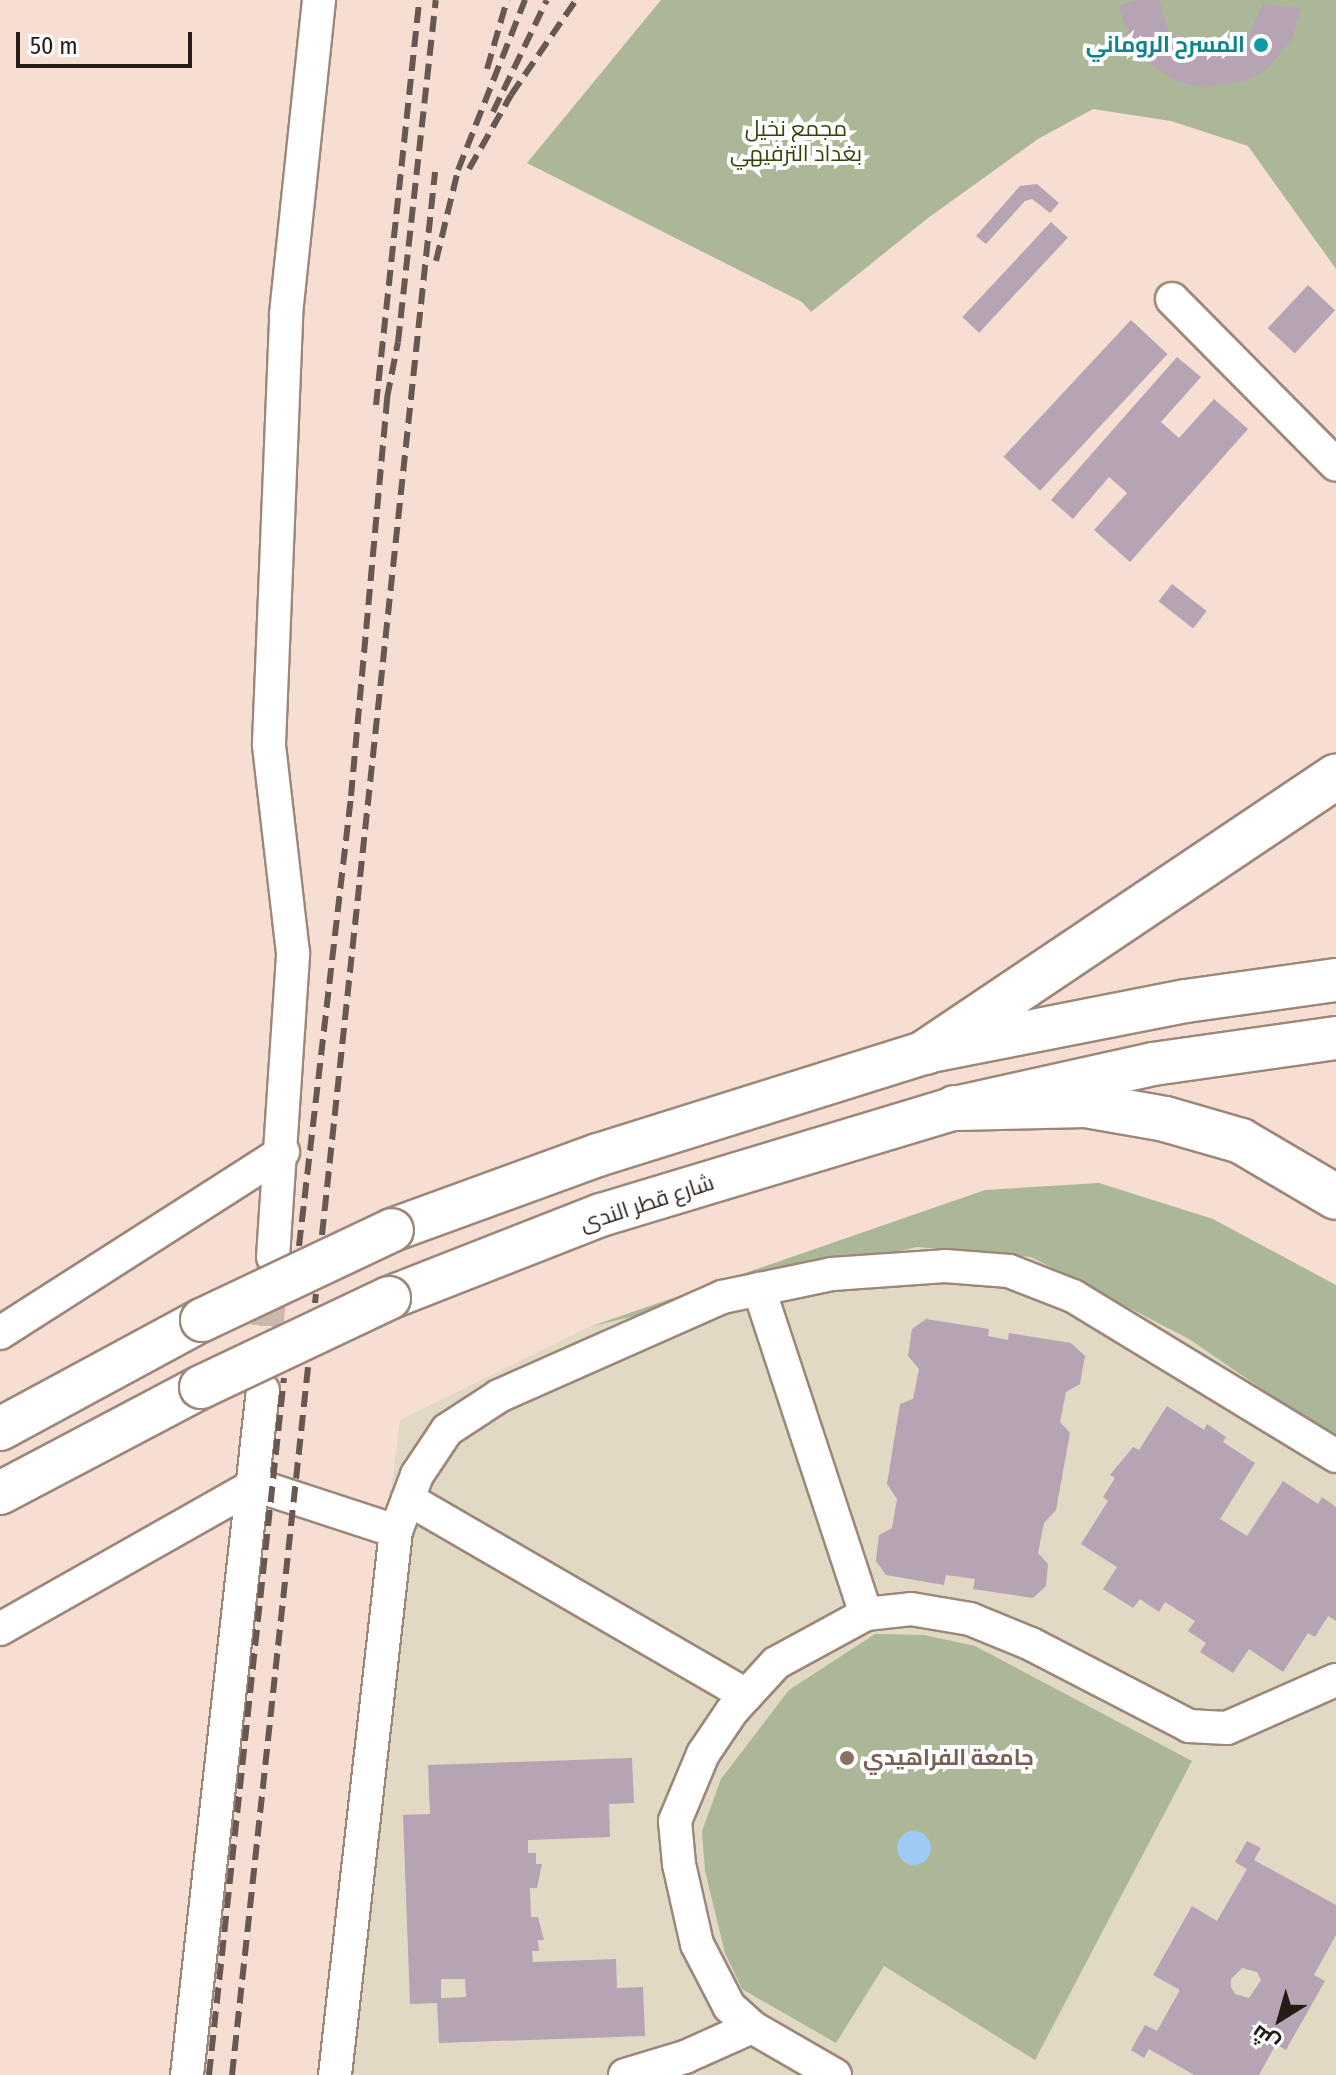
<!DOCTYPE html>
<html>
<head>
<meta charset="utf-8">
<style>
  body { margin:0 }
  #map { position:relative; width:1336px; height:2075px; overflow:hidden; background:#f6ded2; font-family:"Fira Sans Condensed",Cairo,sans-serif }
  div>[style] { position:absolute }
  .education>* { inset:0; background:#e2d9c4 }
  .green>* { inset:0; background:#abb796 }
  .water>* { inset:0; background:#9ecbf2 }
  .round { border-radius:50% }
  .building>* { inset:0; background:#b6a3b4; transform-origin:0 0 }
  .minor-tunnel>* { height:32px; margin-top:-16px; transform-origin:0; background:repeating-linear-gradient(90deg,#ccb7ad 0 32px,transparent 0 48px) }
  .roads { filter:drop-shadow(2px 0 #9d877b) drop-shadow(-2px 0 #9d877b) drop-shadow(0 2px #9d877b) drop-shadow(0 -2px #9d877b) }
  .minor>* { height:32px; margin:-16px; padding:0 16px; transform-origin:16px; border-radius:16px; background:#fff }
  .major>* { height:42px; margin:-21px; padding:0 21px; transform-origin:21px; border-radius:21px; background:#fff }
  .highway>* { height:44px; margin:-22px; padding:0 22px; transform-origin:22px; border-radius:22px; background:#fff }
  .rail>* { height:6px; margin-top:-3px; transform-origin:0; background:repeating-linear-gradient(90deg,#675952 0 16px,transparent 0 24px) }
  .bridges { filter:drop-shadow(2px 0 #9d877b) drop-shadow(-2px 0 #9d877b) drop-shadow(0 2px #9d877b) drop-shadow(0 -2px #9d877b) }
  .major-bridge>* { height:42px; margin:-21px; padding:0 21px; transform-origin:21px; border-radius:21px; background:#fff }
  .dots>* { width:22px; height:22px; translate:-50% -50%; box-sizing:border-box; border:4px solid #fff; border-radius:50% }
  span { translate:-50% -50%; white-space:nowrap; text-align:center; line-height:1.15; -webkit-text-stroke:8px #fff; paint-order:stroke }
  .culture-label { font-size:22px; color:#0d838f; font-weight:700 }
  .right { translate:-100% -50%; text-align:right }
  .park-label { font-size:22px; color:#344409 }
  .street-label { font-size:22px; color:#251c18 }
  .education-label { font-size:22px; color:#785e54; font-weight:700 }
  .left { translate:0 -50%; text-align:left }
  .north { position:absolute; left:1240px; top:1979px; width:80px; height:80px; -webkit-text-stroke:6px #fff; paint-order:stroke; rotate:217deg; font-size:22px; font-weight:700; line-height:32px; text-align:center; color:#251c18 }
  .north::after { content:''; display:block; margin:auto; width:28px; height:36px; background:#251c18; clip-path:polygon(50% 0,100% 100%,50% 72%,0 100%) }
  .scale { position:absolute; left:16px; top:32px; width:176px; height:36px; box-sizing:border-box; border:4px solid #251c18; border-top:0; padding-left:10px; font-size:24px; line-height:28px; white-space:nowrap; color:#251c18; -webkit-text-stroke:6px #fff; paint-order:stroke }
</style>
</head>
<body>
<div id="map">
  <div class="education">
    <i style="clip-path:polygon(917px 1247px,1031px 1257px,1189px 1339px,1336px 1440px,1336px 2075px,319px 2075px,400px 1420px,589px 1327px)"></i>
  </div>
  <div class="green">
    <i style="clip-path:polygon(661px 0,1336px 0,1336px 269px,1248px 146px,1171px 121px,1093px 109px,1038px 139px,928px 218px,811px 312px,802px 302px,527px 163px)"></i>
    <i style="clip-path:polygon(1099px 1183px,1213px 1219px,1336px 1285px,1336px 1440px,1189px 1339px,1031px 1257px,917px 1247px,589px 1327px,985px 1190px)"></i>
    <i style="clip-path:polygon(875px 1634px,924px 1635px,975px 1646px,1192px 1761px,1035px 2060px,884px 1966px,836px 2043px,742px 1989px,725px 1953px,705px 1871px,702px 1831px,721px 1779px,789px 1690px)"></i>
  </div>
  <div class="water">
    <i class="round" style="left:897px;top:1831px;width:34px;height:34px"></i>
  </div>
  <div class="building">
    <i style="clip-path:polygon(1137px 0,1159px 0,1168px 31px,1180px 42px,1216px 52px,1248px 37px,1263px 4px,1301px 8px,1292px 38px,1269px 67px,1246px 81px,1200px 87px,1176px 81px,1147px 61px,1129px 37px,1119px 6px)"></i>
    <i style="clip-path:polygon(1037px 184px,1059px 203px,1050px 213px,1032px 199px,1025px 201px,986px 244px,976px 236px,1020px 186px)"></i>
    <i style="left:1051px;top:222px;width:23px;height:130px;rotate:43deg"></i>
    <i style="left:1308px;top:285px;width:37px;height:59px;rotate:43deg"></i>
    <i style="left:1131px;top:320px;width:50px;height:187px;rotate:43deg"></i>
    <i style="clip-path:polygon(1177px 357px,1201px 377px,1161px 422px,1179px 438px,1214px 399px,1248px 429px,1130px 562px,1094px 530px,1127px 493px,1109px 477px,1073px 519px,1051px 500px)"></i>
    <i style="left:1172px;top:584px;width:44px;height:22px;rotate:38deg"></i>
    <i style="clip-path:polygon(926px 1319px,989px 1329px,988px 1336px,1008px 1340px,1009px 1333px,1071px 1343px,1085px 1356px,1080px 1384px,1066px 1392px,1060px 1422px,1070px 1433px,1056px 1510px,1044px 1523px,1038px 1553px,1048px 1564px,1046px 1586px,1033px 1598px,973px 1589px,975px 1579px,946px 1575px,944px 1585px,886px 1575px,876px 1561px,879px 1535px,892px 1528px,897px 1499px,887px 1484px,900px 1404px,913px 1399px,919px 1369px,908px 1356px,912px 1329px)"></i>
    <i style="clip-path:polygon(1167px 1406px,1204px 1430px,1207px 1424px,1226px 1437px,1223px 1442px,1255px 1463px,1220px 1519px,1247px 1536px,1283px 1481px,1318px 1504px,1322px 1497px,1336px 1507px,1336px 1621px,1328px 1616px,1315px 1637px,1308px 1633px,1283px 1672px,1249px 1649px,1233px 1673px,1200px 1652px,1206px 1643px,1188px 1631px,1195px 1621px,1165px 1602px,1159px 1612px,1140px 1599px,1133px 1608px,1103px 1589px,1117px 1567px,1081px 1544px,1108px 1501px,1103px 1497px,1115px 1478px,1110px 1475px,1133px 1447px,1139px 1450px)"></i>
    <i style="clip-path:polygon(evenodd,632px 1758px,634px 1803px,609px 1804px,610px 1837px,528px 1840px,528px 1853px,536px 1853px,536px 1864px,542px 1864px,537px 1888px,530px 1888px,531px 1917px,538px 1917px,544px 1940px,538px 1940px,539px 1951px,532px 1951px,533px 1962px,616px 1959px,617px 1988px,643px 1987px,645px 2036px,439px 2043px,437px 2003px,410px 2004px,403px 1815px,430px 1814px,428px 1765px,632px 1758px,441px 1979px,465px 1979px,466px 1997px,441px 1998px,441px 1979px)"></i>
    <i style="clip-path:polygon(evenodd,1247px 1841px,1261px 1848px,1254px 1860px,1336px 1905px,1336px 1935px,1314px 1975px,1325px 1981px,1286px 2050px,1276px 2044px,1259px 2075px,1194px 2075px,1149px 2049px,1144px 2058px,1131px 2050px,1145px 2025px,1157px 2031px,1180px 1990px,1153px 1975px,1192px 1906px,1217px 1921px,1247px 1869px,1235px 1862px,1247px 1841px,1242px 1968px,1257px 1972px,1261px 1980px,1249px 1998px,1235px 1994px,1231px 1987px,1231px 1979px,1242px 1968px)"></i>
  </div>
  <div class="minor-tunnel">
    <i style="left:264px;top:1374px;width:106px;rotate:-85.7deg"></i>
  </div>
  <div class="roads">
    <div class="minor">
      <i style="left:1172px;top:299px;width:233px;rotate:45.3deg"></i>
      <i style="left:273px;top:1257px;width:305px;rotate:-86.2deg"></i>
      <i style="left:293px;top:953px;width:210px;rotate:-96.6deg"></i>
      <i style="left:269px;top:744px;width:430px;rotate:-87.7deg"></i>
      <i style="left:286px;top:314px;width:316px;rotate:-84deg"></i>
      <i style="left:759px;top:1289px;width:342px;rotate:71.8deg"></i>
      <i style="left:0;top:1333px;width:336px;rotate:-32.6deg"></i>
      <i style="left:408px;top:1499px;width:391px;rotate:30.1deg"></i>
      <i style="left:0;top:1629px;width:293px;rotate:-29.5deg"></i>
      <i style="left:255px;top:1485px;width:148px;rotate:18.1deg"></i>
      <i style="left:187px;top:2075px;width:689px;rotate:-83.67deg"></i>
      <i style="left:335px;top:2075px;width:547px;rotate:-83.6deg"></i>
      <i style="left:396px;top:1531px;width:60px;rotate:-69.4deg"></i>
      <i style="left:417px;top:1475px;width:54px;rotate:-56.3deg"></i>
      <i style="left:447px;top:1430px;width:62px;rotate:-33.2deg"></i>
      <i style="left:499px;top:1396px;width:244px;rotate:-23.9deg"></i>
      <i style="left:722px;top:1297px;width:112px;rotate:-11.8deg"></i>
      <i style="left:832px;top:1274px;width:113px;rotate:-4deg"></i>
      <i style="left:945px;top:1266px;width:64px;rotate:4.5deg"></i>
      <i style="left:1009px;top:1271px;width:69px;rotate:21.3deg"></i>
      <i style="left:1073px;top:1296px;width:308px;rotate:31.3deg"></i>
      <i style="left:625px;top:2075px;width:63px;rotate:-16.7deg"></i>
      <i style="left:685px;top:2057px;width:73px;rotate:-24.1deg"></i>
      <i style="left:835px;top:2075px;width:96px;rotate:-150deg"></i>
      <i style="left:752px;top:2027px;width:31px;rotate:-138deg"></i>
      <i style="left:729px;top:2006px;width:70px;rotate:-117.3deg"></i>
      <i style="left:697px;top:1944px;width:82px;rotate:-102.7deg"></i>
      <i style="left:679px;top:1864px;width:43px;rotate:-95.3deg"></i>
      <i style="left:675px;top:1821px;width:73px;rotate:-67.3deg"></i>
      <i style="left:703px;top:1754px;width:52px;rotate:-56deg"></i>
      <i style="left:732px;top:1711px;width:65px;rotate:-47.5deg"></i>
      <i style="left:776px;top:1663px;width:102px;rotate:-28.6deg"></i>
      <i style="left:866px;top:1614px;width:45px;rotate:-6.3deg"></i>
      <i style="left:911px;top:1609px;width:60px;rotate:9.6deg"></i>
      <i style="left:970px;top:1619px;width:66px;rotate:22.3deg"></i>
      <i style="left:1031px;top:1644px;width:178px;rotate:27.4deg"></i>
      <i style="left:1189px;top:1726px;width:38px;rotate:3deg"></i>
      <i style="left:1227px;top:1728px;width:119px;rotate:-23.8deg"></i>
    </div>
    <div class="major">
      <i style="left:392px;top:1230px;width:219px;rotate:-20deg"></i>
      <i style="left:598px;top:1155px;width:344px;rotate:-17.4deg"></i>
      <i style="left:926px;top:1052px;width:265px;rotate:-11.1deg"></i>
      <i style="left:1186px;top:1001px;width:151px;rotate:-8deg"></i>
      <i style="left:389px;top:1298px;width:228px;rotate:-21.4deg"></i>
      <i style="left:601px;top:1215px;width:370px;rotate:-16.8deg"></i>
      <i style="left:955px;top:1108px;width:203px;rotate:-12.5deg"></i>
      <i style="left:1153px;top:1064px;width:185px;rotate:-8.1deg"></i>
      <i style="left:0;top:1429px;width:230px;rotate:-28.4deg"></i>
      <i style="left:0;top:1493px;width:227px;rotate:-27.8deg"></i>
    </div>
    <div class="highway">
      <i style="left:926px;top:1052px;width:494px;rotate:-33.9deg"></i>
      <i style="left:955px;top:1108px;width:131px;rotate:-1.3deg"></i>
      <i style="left:1086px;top:1105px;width:80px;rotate:10deg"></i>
      <i style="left:1165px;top:1119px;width:79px;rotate:16.1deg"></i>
      <i style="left:1241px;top:1141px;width:110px;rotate:30.5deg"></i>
    </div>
  </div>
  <div class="rail">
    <i style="left:487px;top:69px;width:72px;rotate:-73.8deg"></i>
    <i style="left:493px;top:112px;width:124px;rotate:-64.3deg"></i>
    <i style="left:469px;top:169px;width:85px;rotate:-60.4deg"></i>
    <i style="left:511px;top:95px;width:115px;rotate:-55.6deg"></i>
    <i style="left:436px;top:261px;width:94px;rotate:-76.4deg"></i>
    <i style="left:458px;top:170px;width:183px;rotate:-68.5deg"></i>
    <i style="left:376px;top:405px;width:407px;rotate:-83.9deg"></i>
    <i style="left:322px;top:1235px;width:1069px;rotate:-83.93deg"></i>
    <i style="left:299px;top:1246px;width:453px;rotate:-83.4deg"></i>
    <i style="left:351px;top:796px;width:400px;rotate:-84.8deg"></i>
    <i style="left:387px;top:398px;width:57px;rotate:-78.9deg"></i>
    <i style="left:398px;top:342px;width:344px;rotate:-83.7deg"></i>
    <i style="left:315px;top:1303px;width:9px;rotate:-84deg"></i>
    <i style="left:209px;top:2075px;width:701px;rotate:-83.86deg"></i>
    <i style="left:232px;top:2075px;width:712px;rotate:-83.87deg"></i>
  </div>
  <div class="bridges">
    <div class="major-bridge">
      <i style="left:202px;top:1320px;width:210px;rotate:-25.3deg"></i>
      <i style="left:201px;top:1387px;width:208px;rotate:-25.3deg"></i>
    </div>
  </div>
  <div class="dots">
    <i style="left:1261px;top:45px;background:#0f9aa8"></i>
    <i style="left:847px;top:1758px;background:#8d6e63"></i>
  </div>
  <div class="culture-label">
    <span class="right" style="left:1245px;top:45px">المسرح الروماني</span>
  </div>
  <div class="park-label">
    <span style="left:796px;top:141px">مجمع نخيل<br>بغداد الترفيهي</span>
  </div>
  <div class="street-label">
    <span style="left:647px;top:1203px;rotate:-18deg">شارع قطر الندى</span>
  </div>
  <div class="education-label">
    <span class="left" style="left:863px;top:1758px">جامعة الفراهيدي</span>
  </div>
  <div class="north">ش</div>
  <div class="scale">50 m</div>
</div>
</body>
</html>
